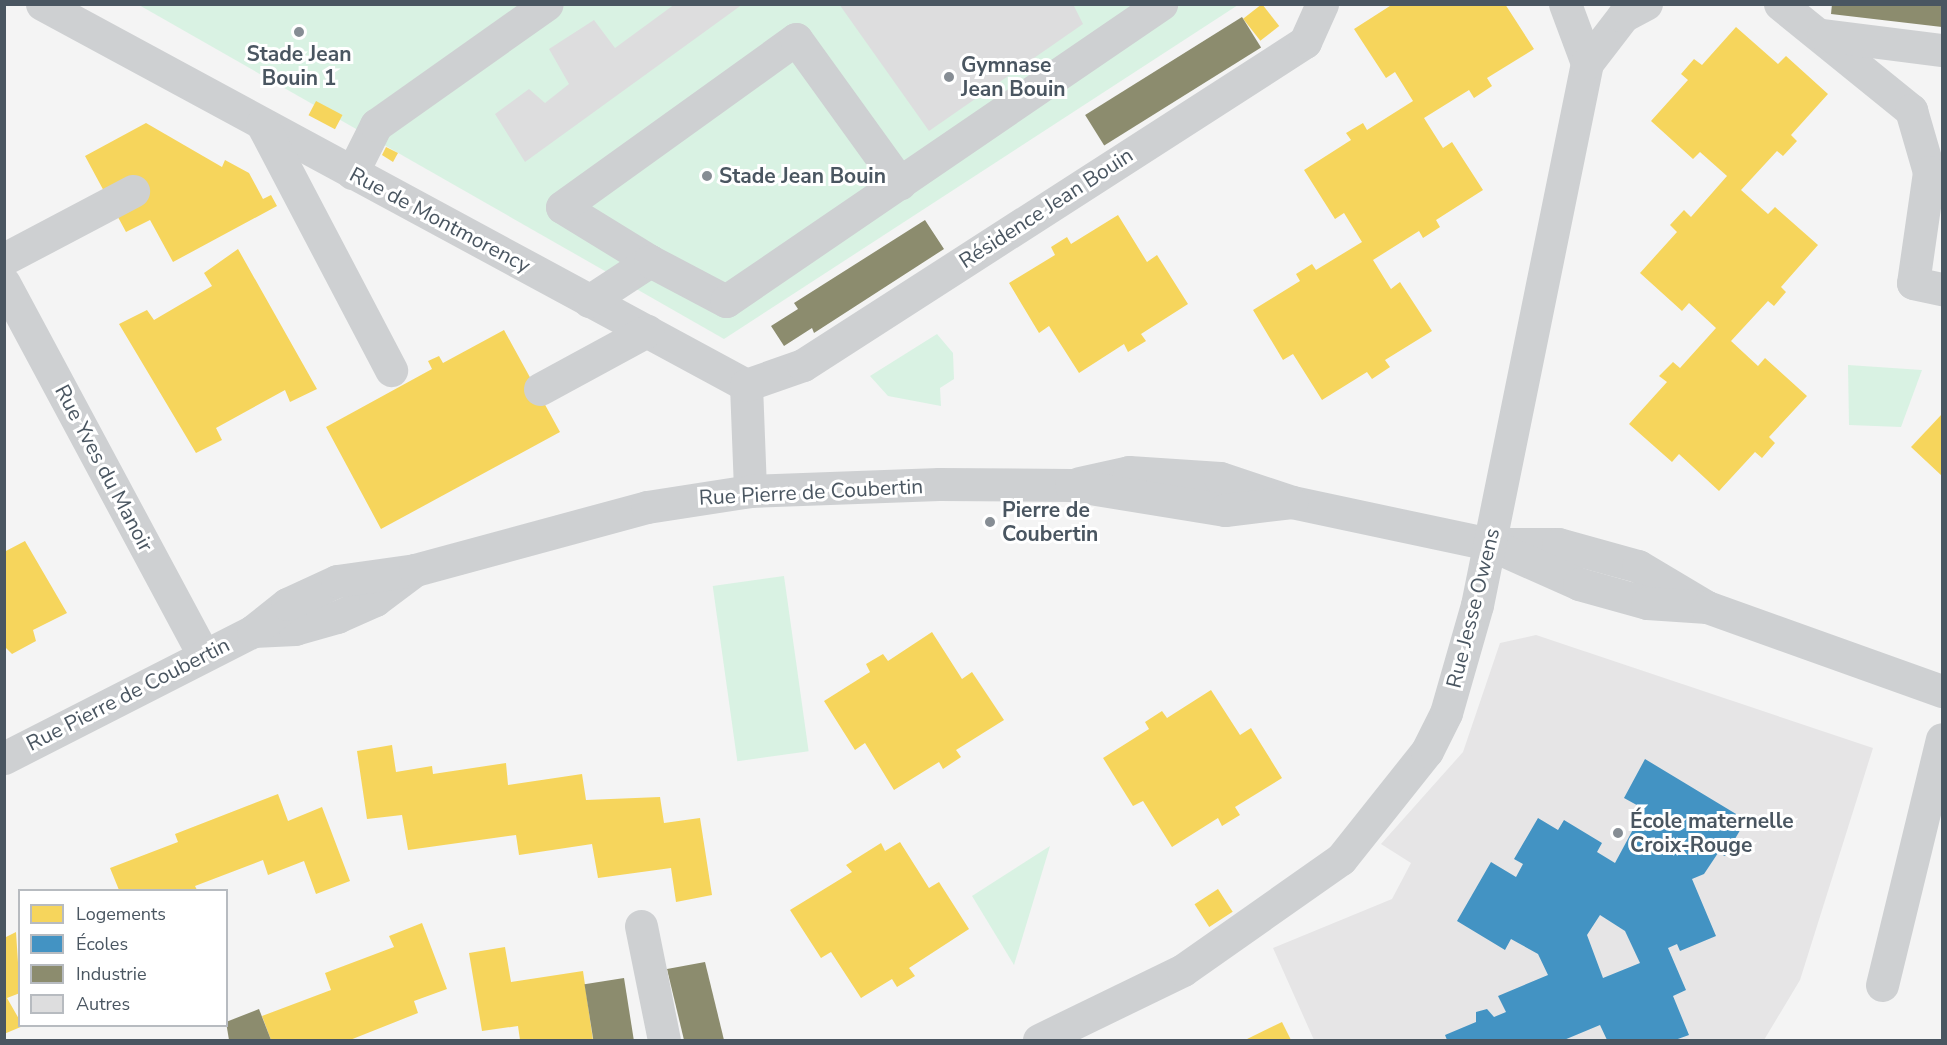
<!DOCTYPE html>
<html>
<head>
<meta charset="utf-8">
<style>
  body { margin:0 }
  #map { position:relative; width:1947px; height:1045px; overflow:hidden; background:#f4f4f4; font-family:"Nunito Sans",sans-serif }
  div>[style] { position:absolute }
  .education>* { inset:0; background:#e6e5e6 }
  .green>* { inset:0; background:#d9f2e3; transform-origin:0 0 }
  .homes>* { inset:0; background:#f6d55c; transform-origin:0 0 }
  .schools>* { inset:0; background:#4393c3 }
  .industry>* { inset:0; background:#8c8c6e; transform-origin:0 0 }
  .building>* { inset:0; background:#ddddde }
  .minor>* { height:33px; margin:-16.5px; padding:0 16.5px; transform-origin:16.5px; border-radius:16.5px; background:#ced0d2 }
  .dots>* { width:16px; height:16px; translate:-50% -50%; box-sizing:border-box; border:3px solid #fff; border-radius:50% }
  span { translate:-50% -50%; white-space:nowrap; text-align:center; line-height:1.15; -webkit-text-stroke:6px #fff; paint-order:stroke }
  .poi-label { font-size:21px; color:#4a5661; font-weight:700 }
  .left { translate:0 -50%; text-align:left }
  .street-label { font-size:21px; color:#4a5661 }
  .frame { position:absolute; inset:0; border:6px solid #4a5661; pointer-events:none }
  .legend { position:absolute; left:18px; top:889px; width:210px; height:138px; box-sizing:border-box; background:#fff; border:2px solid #b7bbc0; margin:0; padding:8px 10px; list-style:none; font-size:18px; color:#4a5661 }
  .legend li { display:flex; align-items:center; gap:12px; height:30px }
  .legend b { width:30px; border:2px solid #b7bbc0 }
</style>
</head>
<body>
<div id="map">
  <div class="education">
    <i style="clip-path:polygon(1536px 635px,1873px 748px,1800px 980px,1764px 1040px,1314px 1040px,1273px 948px,1392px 899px,1411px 863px,1381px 844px,1463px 752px,1500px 643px)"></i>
  </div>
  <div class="green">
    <i style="clip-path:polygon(139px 5px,1238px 5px,724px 339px)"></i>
    <i style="clip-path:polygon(937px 334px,953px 353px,954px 379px,940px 388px,941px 406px,888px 396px,870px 376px)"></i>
    <i style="clip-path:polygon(1848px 365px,1922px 370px,1901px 427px,1849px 425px)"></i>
    <i style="left:784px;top:576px;width:177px;height:72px;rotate:82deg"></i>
    <i style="clip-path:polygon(1050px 846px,1014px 965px,972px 896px)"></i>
  </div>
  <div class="homes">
    <i style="left:1262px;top:4px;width:28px;height:24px;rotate:52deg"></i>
    <i style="clip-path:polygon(1393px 4px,1505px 4px,1534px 49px,1487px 78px,1492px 86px,1474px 98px,1469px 90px,1424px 118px,1443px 148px,1452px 142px,1483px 190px,1436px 220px,1440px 227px,1423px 238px,1419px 231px,1373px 260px,1391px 289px,1400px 282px,1432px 331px,1385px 360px,1390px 367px,1372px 379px,1367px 372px,1322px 400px,1293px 354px,1283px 360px,1253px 310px,1300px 281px,1296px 274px,1312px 264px,1316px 270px,1362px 242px,1344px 213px,1335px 219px,1304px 170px,1351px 140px,1346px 133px,1363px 123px,1367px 130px,1413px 101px,1395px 72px,1386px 78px,1354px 29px)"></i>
    <i style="clip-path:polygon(1736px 27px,1778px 64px,1786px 56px,1828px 94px,1791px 135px,1797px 141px,1783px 156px,1777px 151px,1741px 190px,1768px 214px,1775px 207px,1818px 245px,1781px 287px,1786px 292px,1774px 306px,1768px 301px,1731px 341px,1758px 366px,1765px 358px,1807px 396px,1769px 437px,1775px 443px,1762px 458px,1755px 452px,1719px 491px,1679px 454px,1672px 462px,1629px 424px,1667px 382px,1659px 376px,1673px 362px,1680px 368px,1716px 328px,1689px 303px,1682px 311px,1640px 273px,1677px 232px,1670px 225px,1684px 210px,1691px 217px,1727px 176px,1700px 152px,1693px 159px,1651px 121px,1688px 80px,1681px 74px,1694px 59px,1702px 65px)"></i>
    <i style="left:316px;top:101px;width:30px;height:16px;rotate:28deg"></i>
    <i style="clip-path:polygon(146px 123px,222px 167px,225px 160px,249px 173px,263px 199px,271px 195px,277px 206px,173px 262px,150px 220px,126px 232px,85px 156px)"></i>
    <i style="clip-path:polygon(386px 147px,398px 153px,393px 162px,382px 155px)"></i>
    <i style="clip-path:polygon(1118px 215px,1147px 262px,1157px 255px,1188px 304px,1141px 334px,1146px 341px,1128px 352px,1124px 344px,1079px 373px,1049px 326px,1039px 333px,1009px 283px,1055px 255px,1051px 247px,1067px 237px,1071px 244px)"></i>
    <i style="clip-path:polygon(238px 249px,317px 389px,290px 402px,285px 390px,216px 428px,222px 440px,196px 453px,119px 324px,147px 310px,154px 320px,212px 286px,204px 273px)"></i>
    <i style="clip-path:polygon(504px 330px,560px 432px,381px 529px,326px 427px,432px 369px,428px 361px,439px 356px,443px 363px)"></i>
    <i style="clip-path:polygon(1942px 414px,1942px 476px,1911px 447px)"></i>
    <i style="clip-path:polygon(25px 541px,67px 613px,33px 630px,36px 641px,12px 654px,4px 646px,4px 552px)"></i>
    <i style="clip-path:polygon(932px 632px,962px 679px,972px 672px,1004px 720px,956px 750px,961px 757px,943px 769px,939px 762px,894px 790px,865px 743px,855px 750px,824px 701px,870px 672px,866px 664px,883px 654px,888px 661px)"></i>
    <i style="clip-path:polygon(1211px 690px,1240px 735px,1251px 728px,1282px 778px,1235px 807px,1240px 815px,1222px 826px,1218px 818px,1172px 847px,1143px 801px,1133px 806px,1103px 758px,1149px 729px,1145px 722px,1162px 711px,1167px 718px)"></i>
    <i style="clip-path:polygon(392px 745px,396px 772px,432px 766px,433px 774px,506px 763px,508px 785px,582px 774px,586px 800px,660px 797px,664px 823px,700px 818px,712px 895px,676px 902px,671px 868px,598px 878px,592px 844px,519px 855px,516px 835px,408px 850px,402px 815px,367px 819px,357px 751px)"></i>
    <i style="clip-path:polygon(278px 794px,288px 821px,322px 807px,350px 881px,316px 894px,304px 861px,268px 875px,263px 860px,195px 886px,197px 890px,119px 890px,110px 868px,178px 842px,175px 834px)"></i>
    <i style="clip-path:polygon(900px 842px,929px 888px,939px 882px,969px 929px,909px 968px,915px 976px,897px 987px,892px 979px,861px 998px,831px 952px,821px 958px,790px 910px,852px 872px,846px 865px,881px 843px,885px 851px)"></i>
    <i style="left:1218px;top:889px;width:27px;height:28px;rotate:57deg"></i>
    <i style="clip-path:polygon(422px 923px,447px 989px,414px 1001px,418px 1013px,350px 1040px,271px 1040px,262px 1016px,331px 990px,325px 973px,394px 947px,389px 936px)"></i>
    <i style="clip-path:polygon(16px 932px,20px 993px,7px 998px,23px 1026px,4px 1034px,4px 938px)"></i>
    <i style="clip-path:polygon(505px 947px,511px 982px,583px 971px,593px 1040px,520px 1040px,518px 1026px,482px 1031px,469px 953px)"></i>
    <i style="clip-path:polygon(1282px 1022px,1291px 1040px,1245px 1040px)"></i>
  </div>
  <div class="schools">
    <i style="clip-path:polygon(evenodd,1645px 759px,1746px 820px,1725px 856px,1718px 853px,1704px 874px,1692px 879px,1716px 936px,1680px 951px,1677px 944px,1668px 948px,1686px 990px,1673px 996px,1689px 1035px,1675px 1040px,1607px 1040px,1600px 1025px,1564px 1040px,1447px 1040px,1445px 1035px,1476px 1022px,1476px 1012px,1487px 1009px,1494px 1017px,1506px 1012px,1498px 996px,1548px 975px,1538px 954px,1511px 939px,1505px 950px,1457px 921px,1491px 862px,1516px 877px,1523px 864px,1514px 859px,1538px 818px,1558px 830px,1564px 820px,1602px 843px,1597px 852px,1615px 863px,1644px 809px,1624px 798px,1645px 759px,1600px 915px,1625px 931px,1640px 963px,1603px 978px,1587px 935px,1600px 915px)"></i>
  </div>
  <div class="industry">
    <i style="clip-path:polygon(1832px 4px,1942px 4px,1942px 27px,1831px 14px)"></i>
    <i style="left:1242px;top:17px;width:36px;height:185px;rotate:58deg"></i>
    <i style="clip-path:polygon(925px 220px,944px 249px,814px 333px,812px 328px,784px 346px,771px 326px,798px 309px,794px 303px)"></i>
    <i style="clip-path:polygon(705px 962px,724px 1040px,684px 1040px,667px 969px)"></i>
    <i style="left:624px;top:978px;width:63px;height:40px;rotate:81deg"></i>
    <i style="clip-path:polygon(259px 1009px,271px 1040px,229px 1040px,226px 1022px)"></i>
  </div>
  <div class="building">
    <i style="clip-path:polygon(675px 4px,743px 4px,525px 162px,495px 114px,529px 89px,545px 103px,569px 84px,549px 49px,594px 20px,615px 48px)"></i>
    <i style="clip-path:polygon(839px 4px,1073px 4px,1083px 24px,929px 131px)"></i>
  </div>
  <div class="minor">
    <i style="left:42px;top:4px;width:800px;rotate:28.42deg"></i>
    <i style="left:746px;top:385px;width:106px;rotate:87.8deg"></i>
    <i style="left:1565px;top:4px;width:63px;rotate:69.6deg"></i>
    <i style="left:1780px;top:4px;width:169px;rotate:39deg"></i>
    <i style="left:1911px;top:110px;width:65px;rotate:73.8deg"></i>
    <i style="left:1929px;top:172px;width:112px;rotate:98.2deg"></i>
    <i style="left:1913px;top:283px;width:30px;rotate:12deg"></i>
    <i style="left:1823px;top:35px;width:120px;rotate:7.2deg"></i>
    <i style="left:262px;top:124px;width:278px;rotate:62.3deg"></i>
    <i style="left:352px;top:173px;width:54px;rotate:-63.4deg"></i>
    <i style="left:376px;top:125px;width:209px;rotate:-35.3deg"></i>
    <i style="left:4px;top:259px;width:146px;rotate:-27.8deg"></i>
    <i style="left:650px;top:261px;width:103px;rotate:-148.5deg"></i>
    <i style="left:562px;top:207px;width:288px;rotate:-35.7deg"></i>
    <i style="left:796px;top:39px;width:178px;rotate:54.2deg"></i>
    <i style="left:4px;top:283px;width:421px;rotate:61.8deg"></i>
    <i style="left:589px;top:301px;width:73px;rotate:-33.3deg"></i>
    <i style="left:650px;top:261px;width:86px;rotate:27.8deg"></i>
    <i style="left:726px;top:301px;width:527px;rotate:-34.32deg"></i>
    <i style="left:746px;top:385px;width:60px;rotate:-19.3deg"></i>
    <i style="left:803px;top:365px;width:597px;rotate:-32.76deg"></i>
    <i style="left:1305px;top:42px;width:42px;rotate:-65.9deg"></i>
    <i style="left:540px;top:389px;width:122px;rotate:-28.5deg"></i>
    <i style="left:1079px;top:483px;width:51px;rotate:-12.4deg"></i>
    <i style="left:1129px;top:472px;width:91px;rotate:3.8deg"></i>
    <i style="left:1220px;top:478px;width:76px;rotate:18.4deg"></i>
    <i style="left:1292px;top:502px;width:202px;rotate:12deg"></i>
    <i style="left:1490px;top:544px;width:68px"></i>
    <i style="left:1558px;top:544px;width:83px;rotate:15.4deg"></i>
    <i style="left:1638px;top:566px;width:80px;rotate:30.7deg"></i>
    <i style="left:1496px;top:547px;width:91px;rotate:24deg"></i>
    <i style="left:1579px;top:584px;width:71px;rotate:15.6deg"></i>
    <i style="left:1647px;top:603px;width:60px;rotate:3.8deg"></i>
    <i style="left:1707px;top:607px;width:250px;rotate:19.7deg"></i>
    <i style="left:253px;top:631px;width:42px;rotate:-2.7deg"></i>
    <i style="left:295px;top:629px;width:44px;rotate:-15.9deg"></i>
    <i style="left:337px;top:617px;width:42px;rotate:-24.1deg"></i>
    <i style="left:375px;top:600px;width:50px;rotate:-36.9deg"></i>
    <i style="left:4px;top:758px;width:280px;rotate:-27deg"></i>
    <i style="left:253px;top:631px;width:43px;rotate:-38.5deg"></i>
    <i style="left:287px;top:604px;width:55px;rotate:-24.7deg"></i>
    <i style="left:337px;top:581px;width:79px;rotate:-8deg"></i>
    <i style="left:415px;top:570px;width:240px;rotate:-15.2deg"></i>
    <i style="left:647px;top:507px;width:104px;rotate:-8.8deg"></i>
    <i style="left:750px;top:491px;width:189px;rotate:-2.1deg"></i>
    <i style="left:939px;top:484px;width:132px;rotate:0.4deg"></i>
    <i style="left:1071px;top:485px;width:156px;rotate:9.2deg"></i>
    <i style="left:1225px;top:510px;width:67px;rotate:-6.8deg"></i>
    <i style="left:641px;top:926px;width:116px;rotate:78.6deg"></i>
    <i style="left:1882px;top:985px;width:253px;rotate:-76.3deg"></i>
    <i style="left:1039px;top:1040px;width:160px;rotate:-25.9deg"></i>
    <i style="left:1183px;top:970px;width:193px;rotate:-35.1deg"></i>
    <i style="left:1341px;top:859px;width:138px;rotate:-51.5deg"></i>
    <i style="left:1427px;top:751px;width:42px;rotate:-63.4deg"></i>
    <i style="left:1446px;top:713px;width:112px;rotate:-74deg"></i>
    <i style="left:1477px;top:605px;width:553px;rotate:-78.53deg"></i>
    <i style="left:1587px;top:63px;width:59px;rotate:-52.5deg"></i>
    <i style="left:1623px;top:16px;width:26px;rotate:-28deg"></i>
  </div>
  <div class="dots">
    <i style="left:299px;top:32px;background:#868d94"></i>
    <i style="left:949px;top:77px;background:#868d94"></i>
    <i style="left:707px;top:176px;background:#868d94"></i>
    <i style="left:990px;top:522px;background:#868d94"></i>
    <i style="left:1618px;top:833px;background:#868d94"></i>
  </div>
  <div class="poi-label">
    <span style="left:299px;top:66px">Stade Jean<br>Bouin 1</span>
    <span class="left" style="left:961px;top:77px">Gymnase<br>Jean Bouin</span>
    <span class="left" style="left:719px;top:176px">Stade Jean Bouin</span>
    <span class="left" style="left:1002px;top:522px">Pierre de<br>Coubertin</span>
    <span class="left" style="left:1630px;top:833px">École maternelle<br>Croix-Rouge</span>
  </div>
  <div class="street-label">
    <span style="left:1046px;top:208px;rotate:-33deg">Résidence Jean Bouin</span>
    <span style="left:440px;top:220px;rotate:28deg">Rue de Montmorency</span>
    <span style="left:104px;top:468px;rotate:62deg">Rue Yves du Manoir</span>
    <span style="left:811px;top:492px;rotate:-3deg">Rue Pierre de Coubertin</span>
    <span style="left:1473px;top:608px;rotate:-76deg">Rue Jesse Owens</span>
    <span style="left:128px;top:694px;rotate:-27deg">Rue Pierre de Coubertin</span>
  </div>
  <div class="frame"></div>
  <ul class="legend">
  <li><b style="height:16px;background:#f6d55c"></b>Logements</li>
  <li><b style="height:16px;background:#4393c3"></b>Écoles</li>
  <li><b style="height:16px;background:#8c8c6e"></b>Industrie</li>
  <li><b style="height:16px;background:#ddddde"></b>Autres</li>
  </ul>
</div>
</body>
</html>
